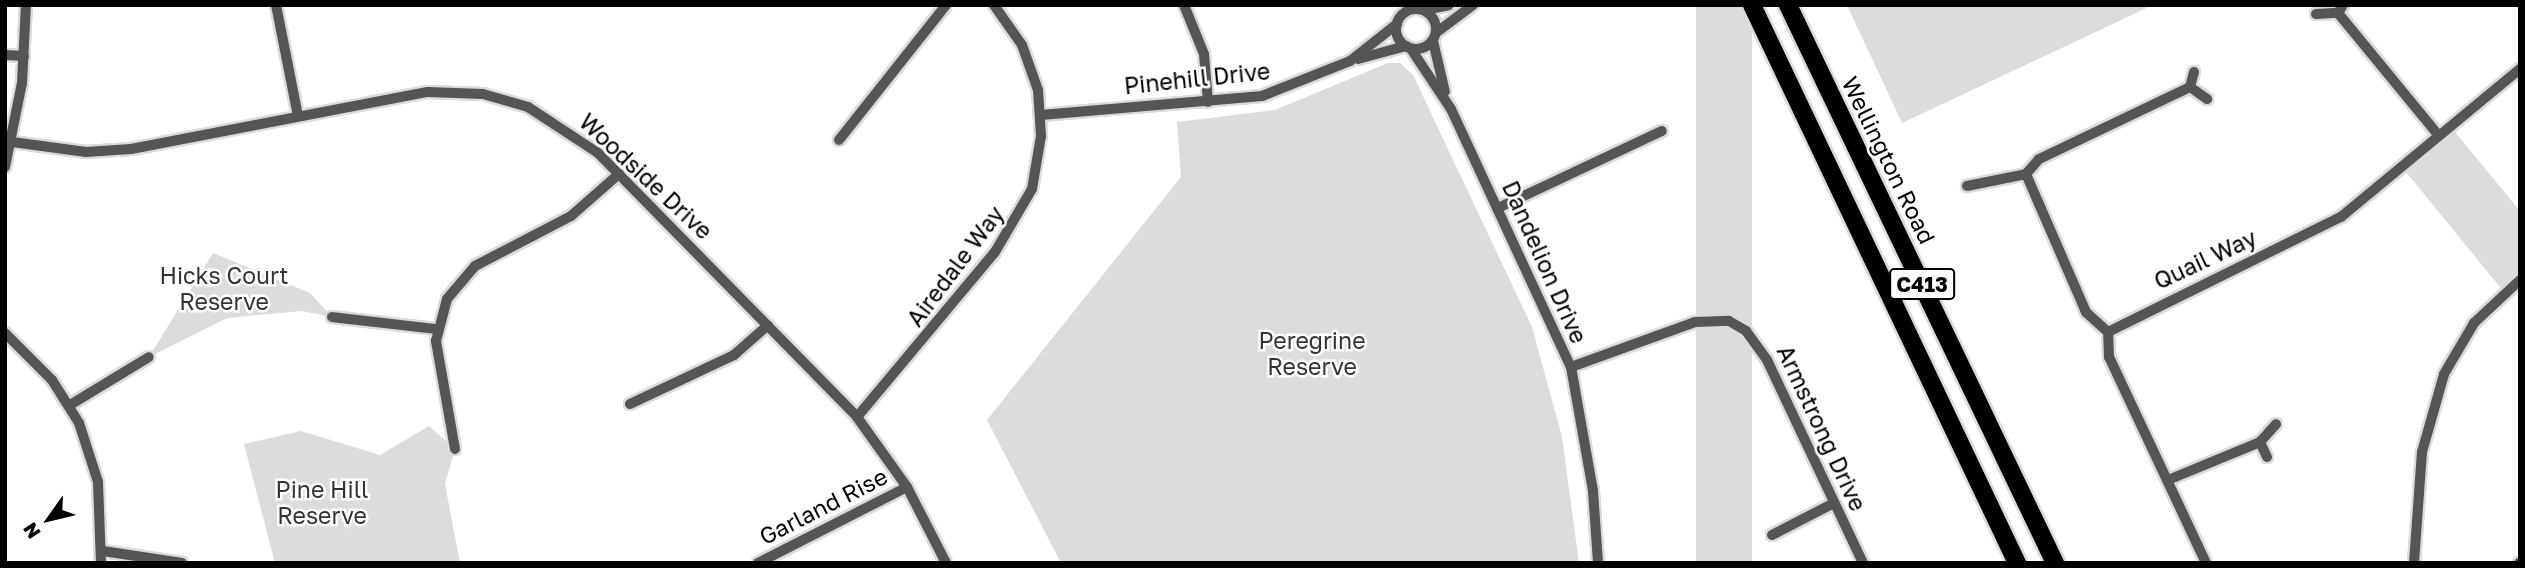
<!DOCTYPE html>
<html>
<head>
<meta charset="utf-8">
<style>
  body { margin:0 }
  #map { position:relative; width:2525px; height:568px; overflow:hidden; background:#fff; font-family:"Golos Text",sans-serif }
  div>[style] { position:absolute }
  .green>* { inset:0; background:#dcdcdc; transform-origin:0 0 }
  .roads { filter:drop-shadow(2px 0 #dbdbdb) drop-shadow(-2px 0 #dbdbdb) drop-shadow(0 2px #dbdbdb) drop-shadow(0 -2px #dbdbdb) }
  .minor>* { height:10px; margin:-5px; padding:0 5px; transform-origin:5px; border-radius:5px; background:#555 }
  .minor>.ring { margin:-5px; padding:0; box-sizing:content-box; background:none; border:10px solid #555; border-radius:50% }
  .primary>* { height:18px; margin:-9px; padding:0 9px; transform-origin:9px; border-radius:9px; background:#000 }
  span { translate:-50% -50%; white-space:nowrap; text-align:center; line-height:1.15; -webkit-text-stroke:5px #fff; paint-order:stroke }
  .shield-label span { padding:2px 5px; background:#fff; border:2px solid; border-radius:5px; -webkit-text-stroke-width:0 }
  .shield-label { font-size:21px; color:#000; font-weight:700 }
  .street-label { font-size:23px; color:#000 }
  .park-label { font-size:23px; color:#333 }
  .frame { position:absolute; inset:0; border:7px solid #000; pointer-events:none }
  .north { position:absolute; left:14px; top:484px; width:70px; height:70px; -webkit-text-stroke:5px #fff; paint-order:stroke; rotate:236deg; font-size:19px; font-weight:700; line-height:28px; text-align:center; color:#000 }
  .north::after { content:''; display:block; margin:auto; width:24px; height:32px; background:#000; clip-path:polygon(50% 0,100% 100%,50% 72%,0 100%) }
</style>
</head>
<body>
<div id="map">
  <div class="green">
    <i style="left:1696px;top:5px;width:56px;height:618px"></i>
    <i style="clip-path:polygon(1847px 5px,2153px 5px,1902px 123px)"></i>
    <i style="clip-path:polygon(1388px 63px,1400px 63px,1413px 75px,1532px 327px,1562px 437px,1579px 563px,1061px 563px,987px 420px,1181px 177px,1177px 122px,1275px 110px)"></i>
    <i style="clip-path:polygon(2450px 126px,2520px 211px,2520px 280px,2504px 292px,2402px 167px)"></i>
    <i style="clip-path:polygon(213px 253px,310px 293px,332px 317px,302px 311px,227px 318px,149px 357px)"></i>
    <i style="clip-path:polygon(429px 426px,455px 449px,445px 484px,460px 563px,275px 563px,244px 444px,301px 431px,380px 455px)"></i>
  </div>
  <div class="roads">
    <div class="minor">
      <i style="left:276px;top:5px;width:113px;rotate:78.8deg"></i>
      <i style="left:1184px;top:5px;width:53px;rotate:67.8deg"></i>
      <i style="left:1204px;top:54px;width:48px;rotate:85.2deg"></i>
      <i class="ring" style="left:1396px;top:9px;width:30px;height:30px"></i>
      <i style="left:1424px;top:10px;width:25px;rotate:-11deg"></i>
      <i style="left:2338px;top:13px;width:159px;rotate:50.6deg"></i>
      <i style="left:2316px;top:14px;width:22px;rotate:-3deg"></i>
      <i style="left:2338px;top:13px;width:9px;rotate:-58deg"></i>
      <i style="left:1437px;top:32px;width:45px;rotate:-36.9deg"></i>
      <i style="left:1433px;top:41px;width:52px;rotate:76.8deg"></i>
      <i style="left:1411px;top:49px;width:72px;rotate:56.3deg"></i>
      <i style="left:1451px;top:109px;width:285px;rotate:65.1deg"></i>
      <i style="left:1571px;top:367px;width:126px;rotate:79.9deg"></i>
      <i style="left:1593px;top:491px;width:72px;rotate:86deg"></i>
      <i style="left:5px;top:55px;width:19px;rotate:3deg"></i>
      <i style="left:1358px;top:59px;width:50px;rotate:-15.2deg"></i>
      <i style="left:2194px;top:72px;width:16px;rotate:105deg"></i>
      <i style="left:2190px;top:87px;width:21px;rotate:35deg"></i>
      <i style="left:1041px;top:115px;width:222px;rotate:-4.9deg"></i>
      <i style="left:1262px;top:96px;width:95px;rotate:-21.7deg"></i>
      <i style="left:1350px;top:61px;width:60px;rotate:-38.2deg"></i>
      <i style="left:839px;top:140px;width:172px;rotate:-51.6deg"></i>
      <i style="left:12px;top:142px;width:75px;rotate:7.7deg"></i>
      <i style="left:86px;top:152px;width:45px;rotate:-3.8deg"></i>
      <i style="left:131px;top:149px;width:302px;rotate:-10.9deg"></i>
      <i style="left:428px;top:92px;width:55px;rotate:2.1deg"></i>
      <i style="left:483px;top:94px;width:47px;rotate:16.1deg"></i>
      <i style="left:528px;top:107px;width:84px;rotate:33.3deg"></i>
      <i style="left:598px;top:153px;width:370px;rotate:45.5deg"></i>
      <i style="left:857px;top:417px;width:86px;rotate:54.5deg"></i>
      <i style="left:907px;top:487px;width:85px;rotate:62.8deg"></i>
      <i style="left:5px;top:167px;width:86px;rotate:-78.6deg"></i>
      <i style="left:22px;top:83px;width:78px;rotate:-87.1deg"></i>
      <i style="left:1967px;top:186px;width:60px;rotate:-11.5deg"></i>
      <i style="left:1498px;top:208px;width:181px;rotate:-25.2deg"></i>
      <i style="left:332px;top:317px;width:105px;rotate:6.6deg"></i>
      <i style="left:2108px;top:332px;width:30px;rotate:-138deg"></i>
      <i style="left:2086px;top:312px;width:150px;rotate:-113.5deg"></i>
      <i style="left:2026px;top:174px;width:20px;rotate:-49deg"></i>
      <i style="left:2039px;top:159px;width:167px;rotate:-25.5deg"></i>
      <i style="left:5px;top:333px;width:66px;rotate:45deg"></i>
      <i style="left:52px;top:380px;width:51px;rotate:57.9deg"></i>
      <i style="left:79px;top:423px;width:62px;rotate:72.1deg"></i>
      <i style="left:98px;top:482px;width:81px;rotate:87.9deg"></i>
      <i style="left:1571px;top:367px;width:132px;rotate:-19.9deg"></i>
      <i style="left:1695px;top:322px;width:34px;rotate:-2deg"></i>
      <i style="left:1729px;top:321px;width:20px;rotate:30deg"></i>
      <i style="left:1746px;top:331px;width:36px;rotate:54deg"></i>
      <i style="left:1767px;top:360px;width:225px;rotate:64.7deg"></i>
      <i style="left:630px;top:404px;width:115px;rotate:-25.2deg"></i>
      <i style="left:734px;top:355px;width:45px;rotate:-41.4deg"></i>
      <i style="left:70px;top:405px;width:92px;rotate:-31.3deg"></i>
      <i style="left:857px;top:417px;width:215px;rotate:-50.1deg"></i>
      <i style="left:995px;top:252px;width:73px;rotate:-59.6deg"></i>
      <i style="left:1032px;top:189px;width:54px;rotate:-80.4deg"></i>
      <i style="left:1041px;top:136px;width:46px;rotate:-93.7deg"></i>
      <i style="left:1038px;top:90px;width:48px;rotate:-109.6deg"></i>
      <i style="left:1022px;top:45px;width:49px;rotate:-125deg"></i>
      <i style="left:455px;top:449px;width:110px;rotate:-100deg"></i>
      <i style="left:436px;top:341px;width:43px;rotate:-75.3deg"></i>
      <i style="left:447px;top:299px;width:43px;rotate:-49.7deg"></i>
      <i style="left:475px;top:266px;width:108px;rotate:-27.5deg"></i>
      <i style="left:571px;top:216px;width:64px;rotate:-41.2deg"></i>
      <i style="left:2267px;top:457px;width:17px;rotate:-115deg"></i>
      <i style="left:2260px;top:442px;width:24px;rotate:-48deg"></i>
      <i style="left:2168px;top:480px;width:100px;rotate:-22.4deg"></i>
      <i style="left:1772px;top:535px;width:70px;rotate:-27.3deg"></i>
      <i style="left:103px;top:551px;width:80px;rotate:8.6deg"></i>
      <i style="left:758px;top:563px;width:167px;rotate:-27deg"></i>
      <i style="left:2206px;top:563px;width:228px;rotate:-115.2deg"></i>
      <i style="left:2109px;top:357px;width:25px;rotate:-92deg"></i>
      <i style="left:2108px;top:332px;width:260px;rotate:-26.3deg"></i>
      <i style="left:2341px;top:217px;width:232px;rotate:-39.6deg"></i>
      <i style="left:2414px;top:563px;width:111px;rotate:-85.9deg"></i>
      <i style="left:2422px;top:452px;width:81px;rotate:-74.2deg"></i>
      <i style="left:2444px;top:374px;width:59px;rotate:-59.5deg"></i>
      <i style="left:2474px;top:323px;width:63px;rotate:-43.1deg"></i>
      <i style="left:2519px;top:563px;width:1px"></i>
    </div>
    <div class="primary">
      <i style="left:1752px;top:5px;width:618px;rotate:64.6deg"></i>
      <i style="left:1788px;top:5px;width:619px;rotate:64.43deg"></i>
    </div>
  </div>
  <div class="shield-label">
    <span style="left:1922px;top:284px">C413</span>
  </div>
  <div class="street-label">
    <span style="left:1197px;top:78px;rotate:-6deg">Pinehill Drive</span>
    <span style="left:1889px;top:160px;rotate:64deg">Wellington Road</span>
    <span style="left:646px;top:176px;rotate:43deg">Woodside Drive</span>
    <span style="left:2205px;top:259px;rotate:-25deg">Quail Way</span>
    <span style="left:1545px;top:262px;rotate:66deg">Dandelion Drive</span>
    <span style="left:955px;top:266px;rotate:-53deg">Airedale Way</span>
    <span style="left:1822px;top:428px;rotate:65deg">Armstrong Drive</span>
    <span style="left:823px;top:506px;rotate:-27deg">Garland Rise</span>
  </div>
  <div class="park-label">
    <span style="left:224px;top:288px">Hicks Court<br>Reserve</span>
    <span style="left:1312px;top:353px">Peregrine<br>Reserve</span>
    <span style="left:322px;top:502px">Pine Hill<br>Reserve</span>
  </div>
  <div class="frame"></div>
  <div class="north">N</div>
</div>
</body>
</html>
